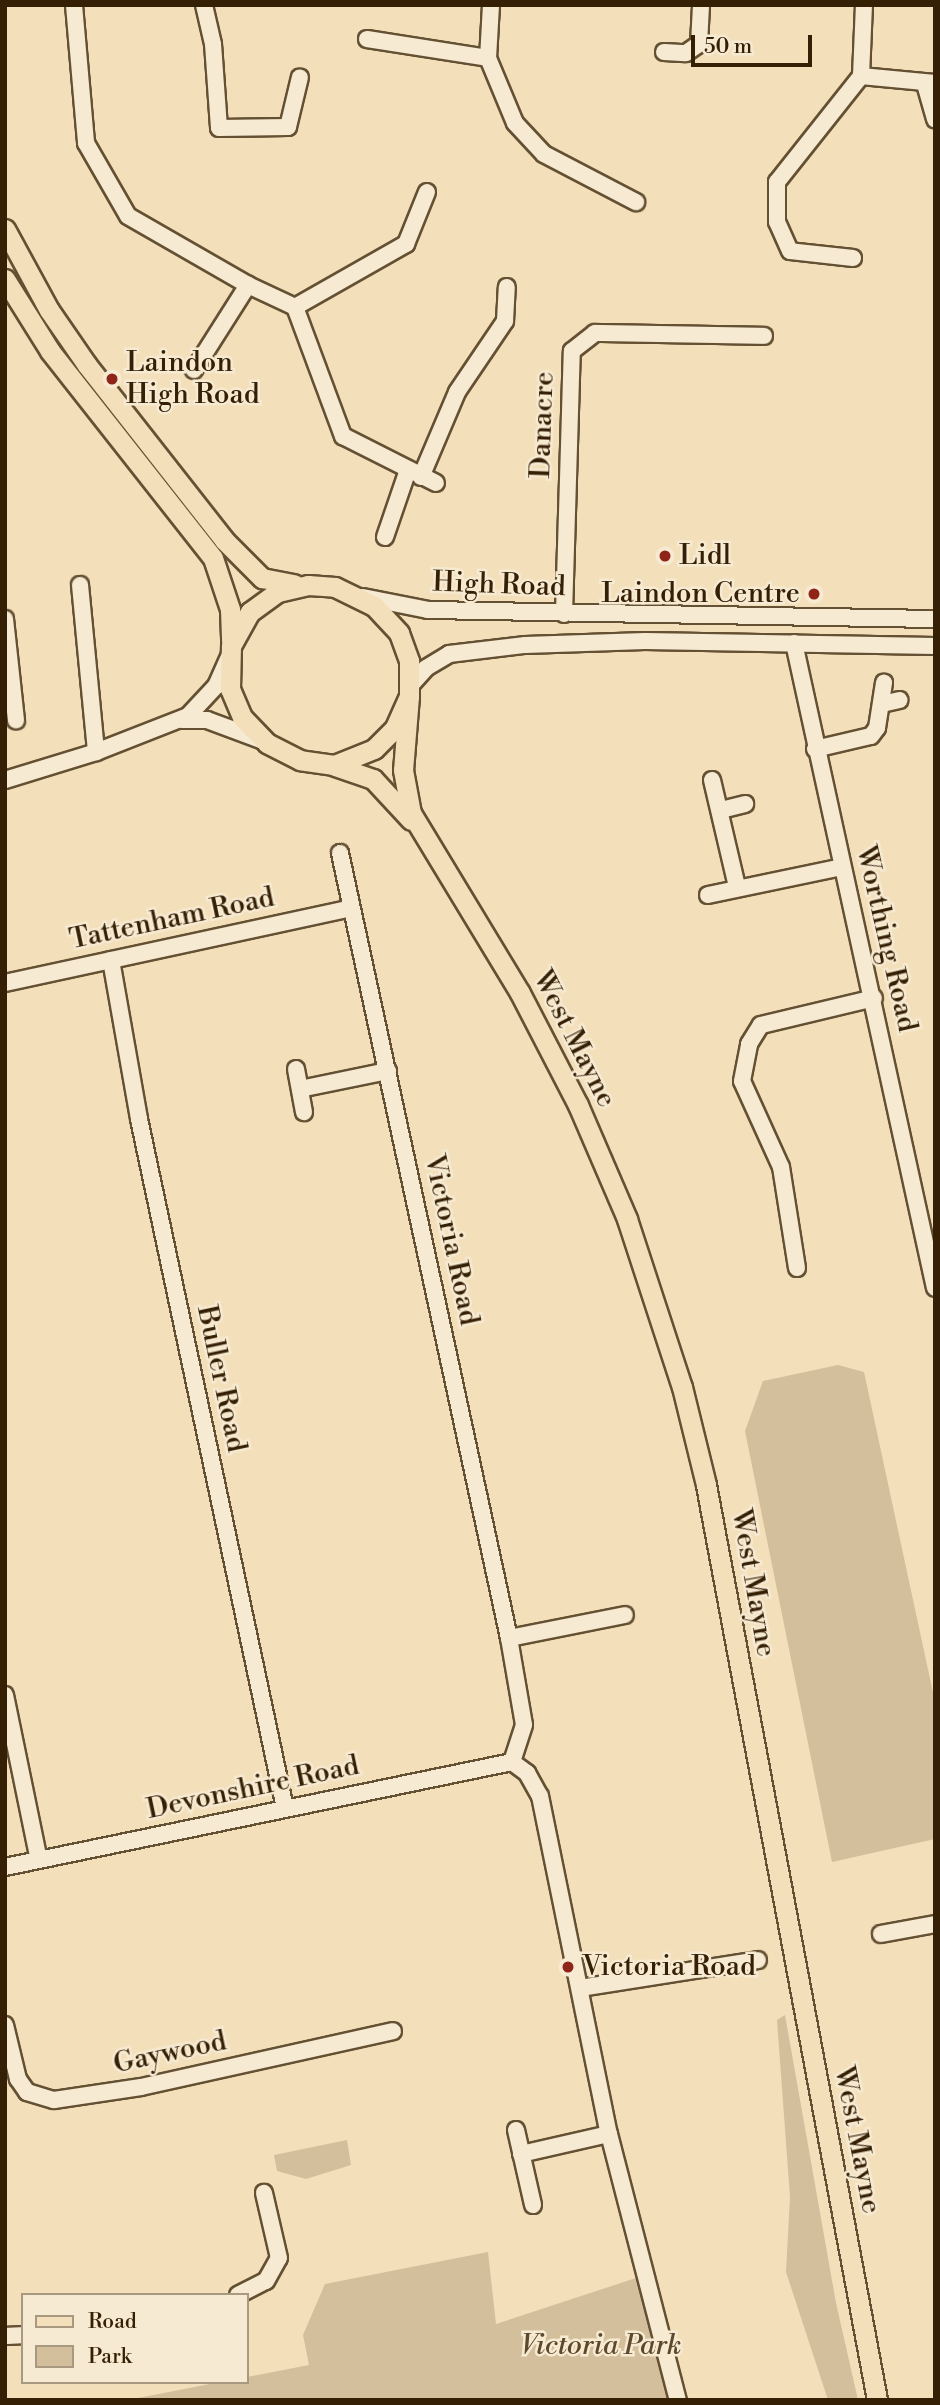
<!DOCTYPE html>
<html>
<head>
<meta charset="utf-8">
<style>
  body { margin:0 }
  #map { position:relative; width:940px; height:2405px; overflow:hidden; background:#f3dfba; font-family:"Libre Bodoni",serif }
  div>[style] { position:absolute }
  .green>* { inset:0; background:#d3bf9b }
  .roads { filter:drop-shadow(2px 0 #645032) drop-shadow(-2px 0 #645032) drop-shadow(0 2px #645032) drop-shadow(0 -2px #645032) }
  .minor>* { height:16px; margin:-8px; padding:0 8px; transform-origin:8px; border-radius:8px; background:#f7ead2 }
  .major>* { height:19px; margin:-9.5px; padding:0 9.5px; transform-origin:9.5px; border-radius:9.5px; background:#f3dfba }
  .dots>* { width:19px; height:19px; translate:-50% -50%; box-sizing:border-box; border:4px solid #f7ead2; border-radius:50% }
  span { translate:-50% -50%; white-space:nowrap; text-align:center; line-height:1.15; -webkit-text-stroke:5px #f7ead2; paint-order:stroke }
  .poi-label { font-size:28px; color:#352005 }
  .left { translate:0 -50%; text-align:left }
  .right { translate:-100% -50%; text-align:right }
  .street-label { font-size:28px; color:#352005 }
  .park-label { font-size:28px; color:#5c482a; font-style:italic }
  .frame { position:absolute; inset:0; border:7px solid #352005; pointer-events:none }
  .legend { position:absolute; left:21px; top:2293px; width:228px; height:91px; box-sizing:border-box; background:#f7ead2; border:2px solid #a99980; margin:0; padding:9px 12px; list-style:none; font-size:21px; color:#352005 }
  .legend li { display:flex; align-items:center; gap:14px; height:35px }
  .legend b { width:35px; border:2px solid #a99980 }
  .scale { position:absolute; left:691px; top:35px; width:121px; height:32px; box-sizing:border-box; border:4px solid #352005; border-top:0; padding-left:9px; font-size:21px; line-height:24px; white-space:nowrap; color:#352005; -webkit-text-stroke:5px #f7ead2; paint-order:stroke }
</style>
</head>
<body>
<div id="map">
  <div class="green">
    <i style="clip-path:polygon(838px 1365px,864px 1372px,935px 1702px,935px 1839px,832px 1862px,745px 1431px,763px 1381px)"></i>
    <i style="clip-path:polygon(785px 2015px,836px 2303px,858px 2400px,828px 2400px,786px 2272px,790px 2197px,777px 2020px)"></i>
    <i style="clip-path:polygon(347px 2140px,351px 2165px,306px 2179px,277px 2171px,274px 2155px)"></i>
    <i style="clip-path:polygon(488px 2252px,496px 2324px,639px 2277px,672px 2400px,128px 2400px,220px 2382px,247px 2382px,247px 2377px,309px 2365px,303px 2335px,325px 2284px)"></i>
  </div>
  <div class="roads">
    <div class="minor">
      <i style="left:74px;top:5px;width:139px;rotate:85deg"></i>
      <i style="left:86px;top:143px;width:84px;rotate:60.1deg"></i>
      <i style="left:128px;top:216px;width:138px;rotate:29.9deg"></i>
      <i style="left:248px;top:285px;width:52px;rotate:25.1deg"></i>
      <i style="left:295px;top:307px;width:128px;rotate:-29.6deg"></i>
      <i style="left:406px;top:244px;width:56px;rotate:-68deg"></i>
      <i style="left:204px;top:5px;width:40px;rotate:77deg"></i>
      <i style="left:213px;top:44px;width:84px;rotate:85.9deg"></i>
      <i style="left:219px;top:128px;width:69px;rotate:-0.8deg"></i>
      <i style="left:288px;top:127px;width:51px;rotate:-76.5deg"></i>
      <i style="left:491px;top:5px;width:53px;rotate:93.2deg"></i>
      <i style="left:488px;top:58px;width:70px;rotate:67.4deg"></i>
      <i style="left:515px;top:123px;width:42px;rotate:46.9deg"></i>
      <i style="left:544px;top:154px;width:104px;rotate:27.6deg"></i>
      <i style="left:367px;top:39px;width:122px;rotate:8.9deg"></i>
      <i style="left:664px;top:52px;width:22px;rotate:3deg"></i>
      <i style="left:686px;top:53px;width:16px;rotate:-35deg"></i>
      <i style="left:699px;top:44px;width:39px;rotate:-87deg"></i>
      <i style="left:861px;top:76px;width:71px;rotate:-87.6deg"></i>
      <i style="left:925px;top:84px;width:37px;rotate:74deg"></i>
      <i style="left:853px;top:258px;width:63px;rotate:-173.7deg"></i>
      <i style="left:790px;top:251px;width:32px;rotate:-114deg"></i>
      <i style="left:777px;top:222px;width:40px;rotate:-90deg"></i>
      <i style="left:777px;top:182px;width:135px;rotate:-51.6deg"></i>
      <i style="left:861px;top:76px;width:74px;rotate:5.4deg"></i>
      <i style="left:295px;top:307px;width:138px;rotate:69.6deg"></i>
      <i style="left:343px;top:436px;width:104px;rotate:26.8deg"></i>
      <i style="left:194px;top:370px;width:101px;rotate:-57.6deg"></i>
      <i style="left:421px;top:477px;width:92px;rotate:-67deg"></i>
      <i style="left:457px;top:392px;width:86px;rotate:-55.9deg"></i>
      <i style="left:505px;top:321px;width:34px;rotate:-87deg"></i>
      <i style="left:385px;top:537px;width:71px;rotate:-71.1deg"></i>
      <i style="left:80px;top:585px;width:168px;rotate:84.5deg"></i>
      <i style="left:363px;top:597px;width:66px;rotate:11.3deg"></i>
      <i style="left:428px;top:610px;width:507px;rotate:1.02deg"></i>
      <i style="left:564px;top:614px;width:263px;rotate:-88.3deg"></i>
      <i style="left:572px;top:351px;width:29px;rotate:-38deg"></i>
      <i style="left:595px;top:333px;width:169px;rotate:1deg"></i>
      <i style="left:5px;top:619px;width:102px;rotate:83.8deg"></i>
      <i style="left:794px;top:643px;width:660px;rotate:77.67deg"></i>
      <i style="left:410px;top:686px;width:24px;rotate:-48deg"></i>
      <i style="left:426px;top:668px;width:27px;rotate:-31deg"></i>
      <i style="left:449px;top:654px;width:77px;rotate:-6.8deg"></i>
      <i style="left:525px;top:645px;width:120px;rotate:-1.9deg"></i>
      <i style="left:645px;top:641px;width:290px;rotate:1deg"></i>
      <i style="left:882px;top:704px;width:18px;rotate:-13deg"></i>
      <i style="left:182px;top:720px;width:25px"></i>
      <i style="left:207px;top:720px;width:58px;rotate:20.3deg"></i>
      <i style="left:815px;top:749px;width:57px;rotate:-13.1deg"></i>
      <i style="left:871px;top:736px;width:10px;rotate:-53deg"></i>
      <i style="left:877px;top:728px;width:46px;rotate:-81.2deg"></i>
      <i style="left:5px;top:780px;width:95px;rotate:-17.1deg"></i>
      <i style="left:96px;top:752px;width:99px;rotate:-21.4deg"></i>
      <i style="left:188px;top:716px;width:41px;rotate:-47deg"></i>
      <i style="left:216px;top:686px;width:32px;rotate:-66deg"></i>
      <i style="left:712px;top:780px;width:110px;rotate:76.8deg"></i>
      <i style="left:721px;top:810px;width:25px;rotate:-14deg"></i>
      <i style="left:340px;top:853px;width:803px;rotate:77.85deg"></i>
      <i style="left:509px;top:1638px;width:88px;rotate:80.2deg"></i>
      <i style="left:524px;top:1725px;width:39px;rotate:108deg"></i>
      <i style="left:708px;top:895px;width:137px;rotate:-11.8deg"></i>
      <i style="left:111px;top:960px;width:161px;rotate:80deg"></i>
      <i style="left:139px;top:1119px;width:704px;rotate:78.04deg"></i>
      <i style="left:5px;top:983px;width:354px;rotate:-12.2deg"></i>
      <i style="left:296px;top:1069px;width:44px;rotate:79.5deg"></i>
      <i style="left:300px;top:1089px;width:90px;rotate:-11.6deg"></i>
      <i style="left:797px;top:1268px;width:102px;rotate:-99deg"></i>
      <i style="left:781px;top:1167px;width:94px;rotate:-114.4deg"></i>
      <i style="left:742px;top:1081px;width:38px;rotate:-79deg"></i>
      <i style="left:749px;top:1044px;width:22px;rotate:-58deg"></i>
      <i style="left:761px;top:1025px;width:116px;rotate:-13.4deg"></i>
      <i style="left:509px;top:1638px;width:118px;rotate:-11.2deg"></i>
      <i style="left:5px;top:1695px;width:168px;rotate:78.4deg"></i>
      <i style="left:512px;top:1762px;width:19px;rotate:36deg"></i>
      <i style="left:527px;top:1773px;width:26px;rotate:61deg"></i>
      <i style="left:540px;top:1796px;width:345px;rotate:78.5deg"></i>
      <i style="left:609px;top:2134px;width:275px;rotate:75.5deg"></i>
      <i style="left:5px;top:1867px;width:518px;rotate:-11.7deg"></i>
      <i style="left:881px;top:1934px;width:55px;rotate:-10.5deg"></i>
      <i style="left:580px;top:1988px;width:180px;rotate:-8.9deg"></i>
      <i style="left:5px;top:2025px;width:56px;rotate:76.5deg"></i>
      <i style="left:18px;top:2079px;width:16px;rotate:55deg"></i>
      <i style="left:27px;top:2092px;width:28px;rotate:17deg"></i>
      <i style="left:54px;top:2100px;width:88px;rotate:-8.5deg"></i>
      <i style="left:141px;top:2087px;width:258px;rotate:-12.5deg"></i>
      <i style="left:516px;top:2130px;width:77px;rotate:77.2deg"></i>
      <i style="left:521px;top:2154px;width:90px;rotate:-12.8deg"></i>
      <i style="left:238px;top:2295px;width:31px;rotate:-27deg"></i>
      <i style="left:266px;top:2281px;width:26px;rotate:-61deg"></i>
      <i style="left:279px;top:2258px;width:67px;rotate:-103deg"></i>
      <i style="left:5px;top:2336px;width:18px;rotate:-3deg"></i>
    </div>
    <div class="major">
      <i style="left:5px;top:229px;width:92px;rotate:61.5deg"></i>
      <i style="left:49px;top:310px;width:67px;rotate:55.4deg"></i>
      <i style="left:87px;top:365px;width:222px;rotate:51.9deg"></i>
      <i style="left:224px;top:540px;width:54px;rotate:45deg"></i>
      <i style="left:262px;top:578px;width:33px;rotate:11deg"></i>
      <i style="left:5px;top:279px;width:85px;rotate:58deg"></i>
      <i style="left:50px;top:351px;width:263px;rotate:51.8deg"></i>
      <i style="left:213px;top:558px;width:54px;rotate:71.6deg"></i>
      <i style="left:230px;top:609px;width:32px;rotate:88deg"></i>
      <i style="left:308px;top:585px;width:27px;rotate:4deg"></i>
      <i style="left:335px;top:587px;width:43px;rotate:26deg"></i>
      <i style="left:374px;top:606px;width:37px;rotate:47deg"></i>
      <i style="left:399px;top:633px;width:30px;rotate:70deg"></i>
      <i style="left:409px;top:661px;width:35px;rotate:90deg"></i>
      <i style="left:409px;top:696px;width:36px;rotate:114deg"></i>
      <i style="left:394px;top:729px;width:28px;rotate:135deg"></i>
      <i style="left:374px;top:749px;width:43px;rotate:158.2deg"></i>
      <i style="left:334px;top:765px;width:34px;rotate:-172deg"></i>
      <i style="left:300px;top:760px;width:37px;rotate:-153deg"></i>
      <i style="left:267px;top:743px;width:36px;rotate:-134deg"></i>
      <i style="left:242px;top:717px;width:30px;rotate:-113deg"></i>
      <i style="left:230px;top:689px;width:43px;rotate:-88.7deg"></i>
      <i style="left:231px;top:646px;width:39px;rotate:-61deg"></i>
      <i style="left:250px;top:612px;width:34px;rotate:-36deg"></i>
      <i style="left:278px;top:592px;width:31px;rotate:-13deg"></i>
      <i style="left:409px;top:696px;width:74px;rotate:94.6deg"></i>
      <i style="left:403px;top:770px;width:44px;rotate:79.5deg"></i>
      <i style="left:411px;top:813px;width:210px;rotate:58.8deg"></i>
      <i style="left:520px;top:993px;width:126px;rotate:62.6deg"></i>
      <i style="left:578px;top:1105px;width:124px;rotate:66.7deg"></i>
      <i style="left:627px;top:1219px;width:177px;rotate:71.9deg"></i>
      <i style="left:682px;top:1387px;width:101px;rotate:76.2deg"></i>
      <i style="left:706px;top:1485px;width:931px;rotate:79.41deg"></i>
      <i style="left:335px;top:766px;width:40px;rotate:18.9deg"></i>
      <i style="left:373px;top:779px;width:56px;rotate:47.2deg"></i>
    </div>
  </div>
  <div class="dots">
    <i style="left:112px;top:379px;background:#8f2418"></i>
    <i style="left:665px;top:556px;background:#8f2418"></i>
    <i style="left:814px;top:594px;background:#8f2418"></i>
    <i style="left:568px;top:1967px;background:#8f2418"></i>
  </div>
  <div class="poi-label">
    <span class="left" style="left:126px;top:379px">Laindon<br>High Road</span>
    <span class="left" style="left:679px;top:556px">Lidl</span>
    <span class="right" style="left:800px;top:594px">Laindon Centre</span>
    <span class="left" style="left:582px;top:1967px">Victoria Road</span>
  </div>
  <div class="street-label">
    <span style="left:543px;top:425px;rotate:-88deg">Danacre</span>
    <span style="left:499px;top:585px;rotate:2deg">High Road</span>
    <span style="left:172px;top:919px;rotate:-12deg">Tattenham Road</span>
    <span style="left:886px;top:939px;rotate:77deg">Worthing Road</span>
    <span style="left:574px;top:1039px;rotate:63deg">West Mayne</span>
    <span style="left:451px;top:1240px;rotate:78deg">Victoria Road</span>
    <span style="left:221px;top:1379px;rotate:78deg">Buller Road</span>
    <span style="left:753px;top:1583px;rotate:80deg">West Mayne</span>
    <span style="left:253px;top:1788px;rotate:-12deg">Devonshire Road</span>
    <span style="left:170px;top:2053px;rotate:-12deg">Gaywood</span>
    <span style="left:857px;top:2140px;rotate:79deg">West Mayne</span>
  </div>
  <div class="park-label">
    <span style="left:601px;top:2346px">Victoria Park</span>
  </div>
  <div class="frame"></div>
  <ul class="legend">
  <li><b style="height:9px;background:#f3dfba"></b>Road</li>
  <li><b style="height:19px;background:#d3bf9b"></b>Park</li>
  </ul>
  <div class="scale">50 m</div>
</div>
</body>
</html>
